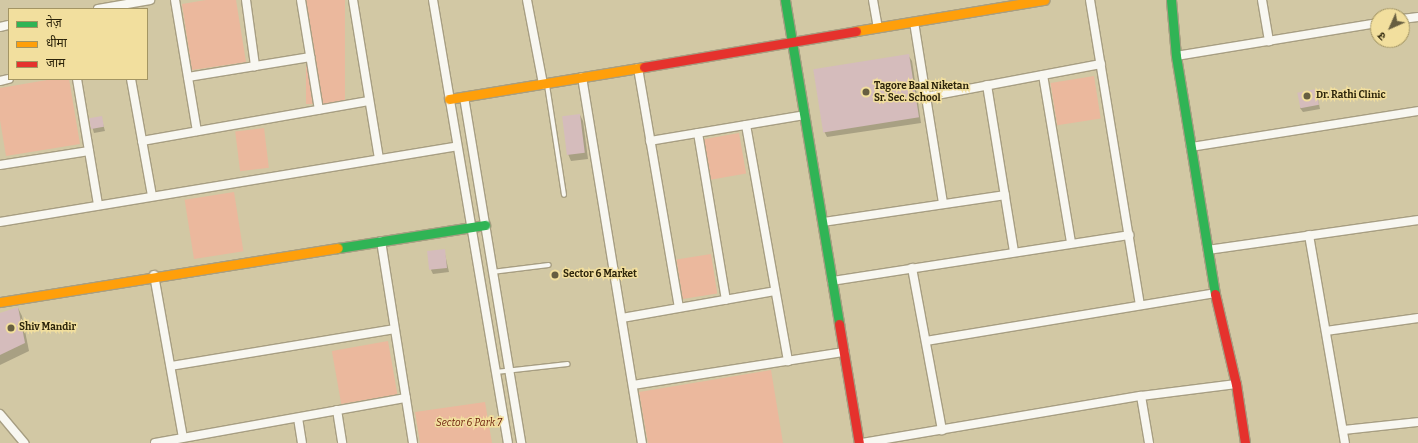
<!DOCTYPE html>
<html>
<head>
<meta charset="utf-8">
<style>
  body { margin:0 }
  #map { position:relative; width:1418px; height:443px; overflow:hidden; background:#d2c8a4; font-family:Bitter,"Noto Sans Devanagari",serif }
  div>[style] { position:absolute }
  .green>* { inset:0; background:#ebb89d; transform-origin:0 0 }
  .shadow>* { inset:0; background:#0003 }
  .building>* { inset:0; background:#d5bcbc; transform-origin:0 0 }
  .roads { filter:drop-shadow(1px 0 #a79e82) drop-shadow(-1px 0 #a79e82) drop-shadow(0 1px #a79e82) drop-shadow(0 -1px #a79e82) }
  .lane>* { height:4px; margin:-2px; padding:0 2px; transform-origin:2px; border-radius:2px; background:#f8f7f1 }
  .street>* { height:8px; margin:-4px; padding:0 4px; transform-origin:4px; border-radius:4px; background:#f8f7f1 }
  .fast>* { height:9px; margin:-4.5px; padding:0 4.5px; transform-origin:4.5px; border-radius:4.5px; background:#30b455 }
  .slow>* { height:9px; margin:-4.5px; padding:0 4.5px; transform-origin:4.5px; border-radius:4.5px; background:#ff9f0a }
  .jam>* { height:9px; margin:-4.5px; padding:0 4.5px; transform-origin:4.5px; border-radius:4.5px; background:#e5322d }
  .dots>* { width:11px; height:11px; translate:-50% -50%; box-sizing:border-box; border:2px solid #f2df9e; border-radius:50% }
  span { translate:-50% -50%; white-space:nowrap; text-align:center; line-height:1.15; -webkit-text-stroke:3px #f2df9e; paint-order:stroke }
  .poi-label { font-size:10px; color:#2d250b; font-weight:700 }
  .left { translate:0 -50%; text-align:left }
  .park-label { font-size:10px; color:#691b08; font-style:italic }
  .legend { position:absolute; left:8px; top:8px; width:140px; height:72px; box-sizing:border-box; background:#f2df9e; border:1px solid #a39563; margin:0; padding:5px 7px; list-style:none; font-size:12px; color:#2d250b }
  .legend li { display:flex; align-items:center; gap:8px; height:20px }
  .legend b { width:20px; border:1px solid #a39563 }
  .north { position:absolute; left:1370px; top:8px; width:40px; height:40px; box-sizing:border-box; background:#f2df9e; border:1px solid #a39563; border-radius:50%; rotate:225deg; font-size:11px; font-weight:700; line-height:16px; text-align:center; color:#2d250b }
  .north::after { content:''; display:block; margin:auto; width:14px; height:18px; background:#675e41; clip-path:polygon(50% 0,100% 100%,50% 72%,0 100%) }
</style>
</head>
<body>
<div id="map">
  <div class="green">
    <i style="clip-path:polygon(206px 0,236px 0,246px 62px,192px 70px,182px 4px)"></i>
    <i style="left:306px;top:0;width:39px;height:104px"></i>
    <i style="left:1094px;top:76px;width:43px;height:44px;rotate:81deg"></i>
    <i style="clip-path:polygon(53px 79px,69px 79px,80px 144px,6px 156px,0 120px,0 88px)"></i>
    <i style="left:264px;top:128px;width:40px;height:29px;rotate:83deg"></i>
    <i style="left:739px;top:133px;width:41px;height:36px;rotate:80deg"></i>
    <i style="left:234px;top:192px;width:60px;height:50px;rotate:81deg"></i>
    <i style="left:711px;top:254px;width:40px;height:35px;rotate:81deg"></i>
    <i style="left:388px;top:341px;width:54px;height:57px;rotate:80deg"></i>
    <i style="clip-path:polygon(771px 370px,783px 443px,648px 443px,639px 392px)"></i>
    <i style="clip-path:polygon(485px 402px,492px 443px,420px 443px,415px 412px)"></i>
  </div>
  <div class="shadow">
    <i style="clip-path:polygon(908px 55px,912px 61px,921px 123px,827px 137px,824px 131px)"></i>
    <i style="clip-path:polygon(1316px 90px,1320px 109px,1303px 112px,1300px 108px)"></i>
    <i style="clip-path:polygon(580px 115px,583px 121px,588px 159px,571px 161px,568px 154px)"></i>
    <i style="clip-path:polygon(101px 117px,105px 131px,94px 133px,90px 119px)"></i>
    <i style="clip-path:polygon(444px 250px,449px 272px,433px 274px,431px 270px)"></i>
    <i style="clip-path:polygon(18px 308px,22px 316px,29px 351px,0 365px,0 315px)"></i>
  </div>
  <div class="building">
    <i style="left:909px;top:54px;width:64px;height:97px;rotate:81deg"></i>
    <i style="left:1316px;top:89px;width:16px;height:19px;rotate:79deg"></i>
    <i style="left:580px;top:114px;width:39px;height:18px;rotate:83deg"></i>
    <i style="left:102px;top:116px;width:11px;height:13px;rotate:80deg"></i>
    <i style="left:445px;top:249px;width:19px;height:18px;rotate:84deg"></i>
    <i style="clip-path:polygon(18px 307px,25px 343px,0 355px,0 313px)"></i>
  </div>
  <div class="roads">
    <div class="lane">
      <i style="left:547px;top:85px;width:111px;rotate:81.2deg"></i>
      <i style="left:492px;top:272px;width:57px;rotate:-7deg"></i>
      <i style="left:496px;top:372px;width:72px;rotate:-6.3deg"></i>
    </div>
    <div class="street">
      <i style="left:175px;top:0;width:133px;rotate:80.5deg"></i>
      <i style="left:246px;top:0;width:67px;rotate:82.2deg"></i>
      <i style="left:301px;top:0;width:111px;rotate:80.7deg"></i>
      <i style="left:353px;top:0;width:161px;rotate:80.7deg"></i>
      <i style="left:433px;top:0;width:449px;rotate:80.4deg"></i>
      <i style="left:527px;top:0;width:86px;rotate:79.2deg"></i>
      <i style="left:873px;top:0;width:28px;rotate:80deg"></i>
      <i style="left:1090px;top:0;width:308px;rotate:80.7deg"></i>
      <i style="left:1262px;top:0;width:42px;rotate:80.3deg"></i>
      <i style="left:98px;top:9px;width:53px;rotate:-9.8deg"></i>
      <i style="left:1402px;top:19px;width:16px;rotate:-7deg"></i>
      <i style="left:914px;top:22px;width:184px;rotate:80.9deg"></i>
      <i style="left:0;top:27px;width:9px;rotate:-13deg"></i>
      <i style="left:1176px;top:56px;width:205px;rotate:-9.3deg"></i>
      <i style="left:638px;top:68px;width:243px;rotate:80.3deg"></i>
      <i style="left:1043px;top:75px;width:170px;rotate:80.5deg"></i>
      <i style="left:188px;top:77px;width:124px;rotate:-9.3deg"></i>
      <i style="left:582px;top:77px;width:371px;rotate:80.7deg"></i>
      <i style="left:77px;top:79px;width:128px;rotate:80.5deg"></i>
      <i style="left:131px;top:79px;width:119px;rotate:79.8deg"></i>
      <i style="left:0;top:81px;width:9px;rotate:-13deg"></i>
      <i style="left:987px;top:85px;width:169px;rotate:80.8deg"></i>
      <i style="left:464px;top:97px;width:351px;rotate:80.6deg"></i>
      <i style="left:926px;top:97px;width:178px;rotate:-10.7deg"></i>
      <i style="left:746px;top:125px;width:240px;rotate:79.9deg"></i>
      <i style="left:698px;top:133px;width:169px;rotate:80.5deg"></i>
      <i style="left:142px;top:141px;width:230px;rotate:-10deg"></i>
      <i style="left:650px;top:141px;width:157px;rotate:-9.5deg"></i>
      <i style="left:1191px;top:147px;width:230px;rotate:-9deg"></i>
      <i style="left:0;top:165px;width:90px;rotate:-8.9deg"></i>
      <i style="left:0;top:222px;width:463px;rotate:-9.4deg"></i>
      <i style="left:823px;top:222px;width:184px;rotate:-8.4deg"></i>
      <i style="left:1309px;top:235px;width:211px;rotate:80.2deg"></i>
      <i style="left:381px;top:241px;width:205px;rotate:81deg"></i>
      <i style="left:1208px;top:250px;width:212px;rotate:-8.1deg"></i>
      <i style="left:912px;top:268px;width:165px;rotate:79.5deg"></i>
      <i style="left:154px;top:275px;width:165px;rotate:79.9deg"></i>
      <i style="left:832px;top:281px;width:301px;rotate:-8.8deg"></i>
      <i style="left:622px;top:318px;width:155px;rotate:-10deg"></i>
      <i style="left:1326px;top:331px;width:93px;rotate:-8deg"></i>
      <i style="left:926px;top:341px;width:293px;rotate:-9.4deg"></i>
      <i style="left:171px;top:366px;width:226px;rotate:-9.4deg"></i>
      <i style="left:633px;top:385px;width:214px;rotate:-8.9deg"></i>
      <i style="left:1141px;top:396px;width:48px;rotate:80.3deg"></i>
      <i style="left:337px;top:410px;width:33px;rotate:81deg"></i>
      <i style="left:0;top:414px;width:38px;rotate:50deg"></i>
      <i style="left:298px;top:418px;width:25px;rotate:81deg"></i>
      <i style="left:1343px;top:430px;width:75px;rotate:-6.1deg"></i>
      <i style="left:155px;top:443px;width:255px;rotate:-10.2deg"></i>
      <i style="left:862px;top:443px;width:283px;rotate:-9.6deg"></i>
      <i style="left:1141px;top:396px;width:96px;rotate:-7.2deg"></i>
    </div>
    <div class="fast">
      <i style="left:785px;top:0;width:328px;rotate:80.5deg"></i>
      <i style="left:1171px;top:0;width:56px;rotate:84.9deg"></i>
      <i style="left:1176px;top:56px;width:241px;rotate:80.7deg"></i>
      <i style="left:338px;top:248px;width:149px;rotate:-8.9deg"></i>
    </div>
    <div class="slow">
      <i style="left:856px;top:31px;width:191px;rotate:-9.4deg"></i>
      <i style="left:449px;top:99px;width:198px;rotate:-9.3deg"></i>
      <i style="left:0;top:302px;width:342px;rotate:-9.1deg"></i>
    </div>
    <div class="jam">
      <i style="left:644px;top:67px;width:215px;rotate:-9.6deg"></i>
      <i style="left:1215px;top:294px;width:92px;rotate:76.9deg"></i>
      <i style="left:1236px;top:384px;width:60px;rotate:81.3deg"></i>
      <i style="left:839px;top:324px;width:121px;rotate:80.5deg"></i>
    </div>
  </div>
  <div class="dots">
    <i style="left:866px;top:92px;background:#675e41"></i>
    <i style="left:1307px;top:96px;background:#675e41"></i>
    <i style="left:555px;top:275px;background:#675e41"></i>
    <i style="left:11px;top:328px;background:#675e41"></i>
  </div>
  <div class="poi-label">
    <span class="left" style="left:874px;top:92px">Tagore Baal Niketan<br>Sr. Sec. School</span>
    <span class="left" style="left:1316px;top:96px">Dr. Rathi Clinic</span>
    <span class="left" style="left:563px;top:275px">Sector 6 Market</span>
    <span class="left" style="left:19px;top:328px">Shiv Mandir</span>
  </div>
  <div class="park-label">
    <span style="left:469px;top:424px">Sector 6 Park 7</span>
  </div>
  <ul class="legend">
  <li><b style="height:5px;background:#30b455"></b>तेज़</li>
  <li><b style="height:5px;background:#ff9f0a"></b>धीमा</li>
  <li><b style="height:5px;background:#e5322d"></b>जाम</li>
  </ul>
  <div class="north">उ</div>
</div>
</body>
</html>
